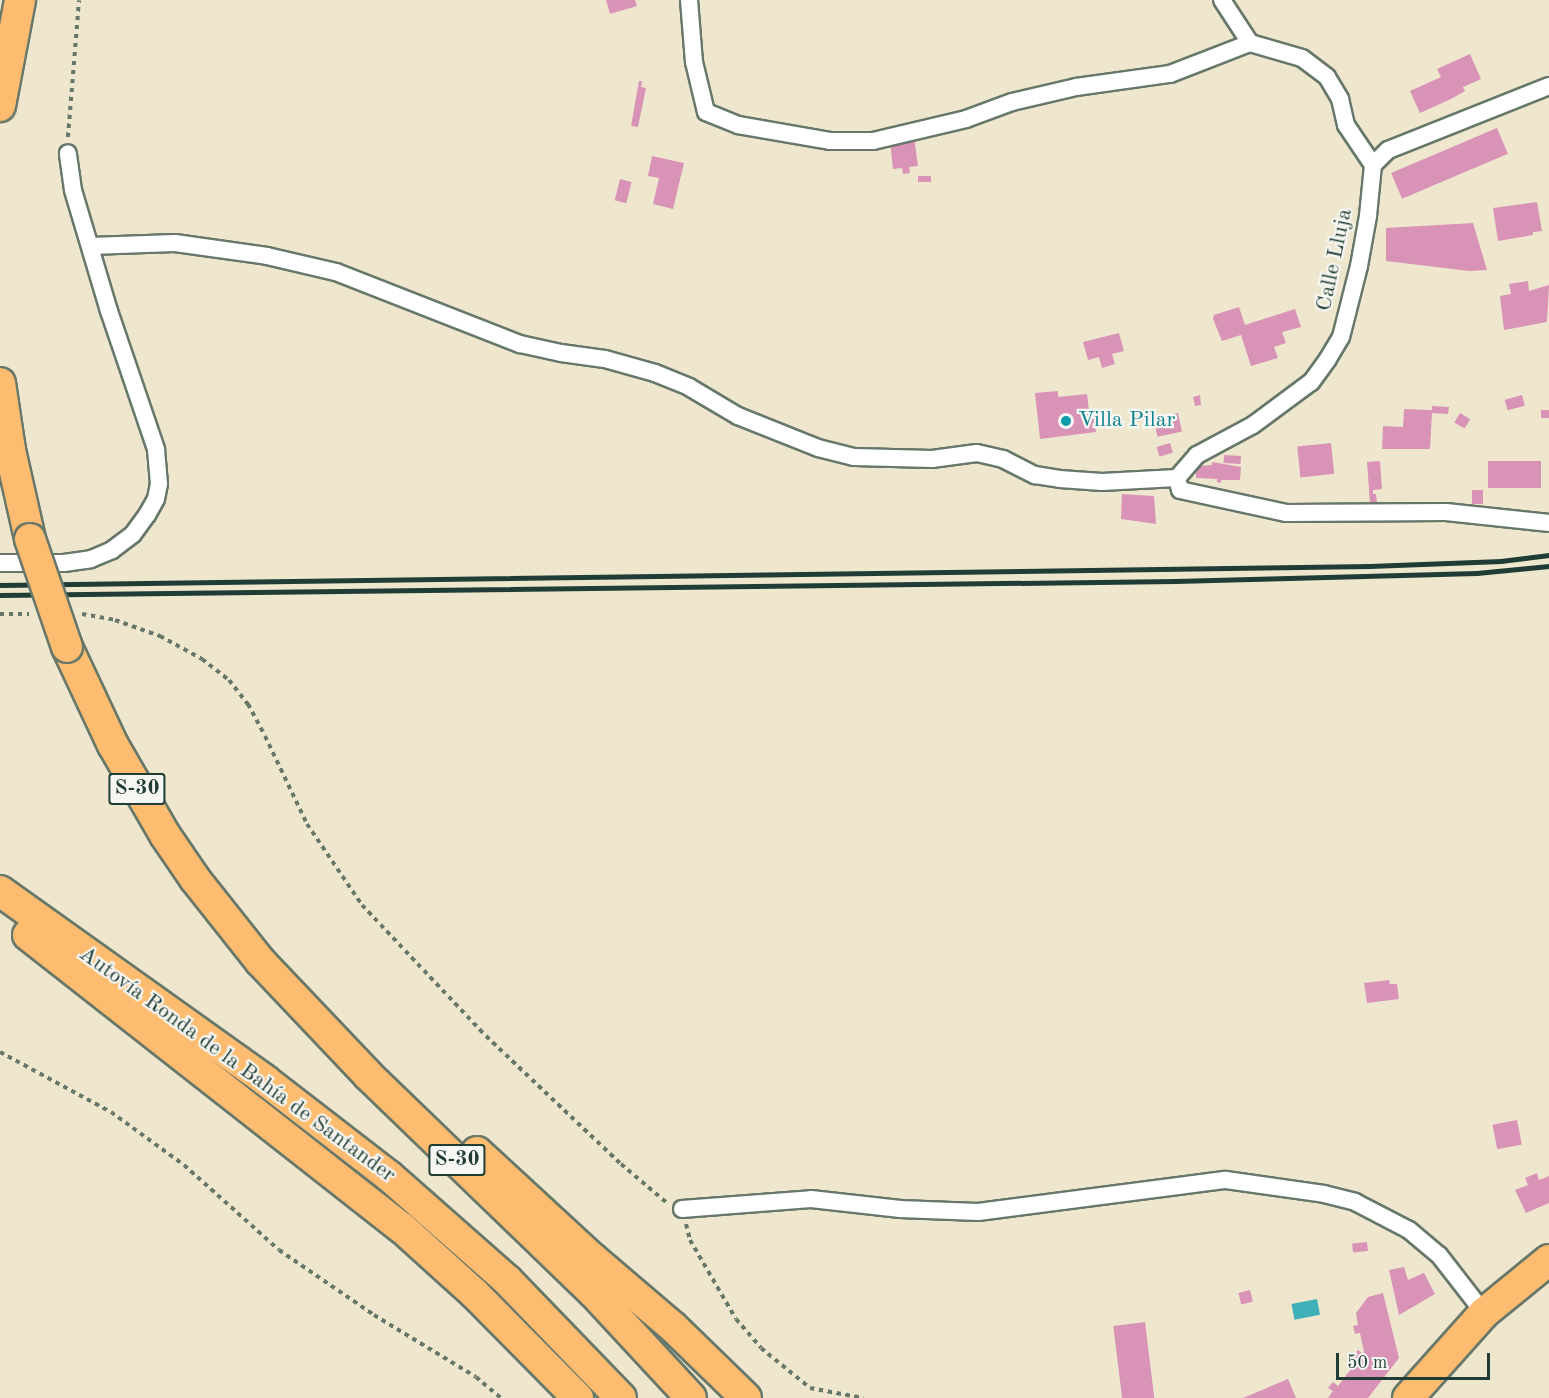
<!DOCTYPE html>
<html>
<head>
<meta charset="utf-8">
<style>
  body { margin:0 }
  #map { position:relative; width:1549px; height:1398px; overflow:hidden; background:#eee7ce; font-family:"Old Standard TT",serif }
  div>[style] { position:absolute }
  .water>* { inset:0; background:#40b0b8; transform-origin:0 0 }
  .building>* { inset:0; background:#d893b6; transform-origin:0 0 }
  .path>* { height:4px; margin-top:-2px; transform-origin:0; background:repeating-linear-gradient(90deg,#67786a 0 4.5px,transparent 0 9px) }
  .roads { filter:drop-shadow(2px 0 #67786a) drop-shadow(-2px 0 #67786a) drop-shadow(0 2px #67786a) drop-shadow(0 -2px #67786a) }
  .street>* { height:16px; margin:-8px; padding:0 8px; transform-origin:8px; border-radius:8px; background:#fff }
  .highway>* { height:30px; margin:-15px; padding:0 15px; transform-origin:15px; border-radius:15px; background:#fdbc6f }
  .rail>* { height:4.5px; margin:-2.25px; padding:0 2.25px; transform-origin:2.25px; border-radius:2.25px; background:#1f3d34 }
  .bridges { filter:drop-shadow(2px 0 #67786a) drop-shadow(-2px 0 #67786a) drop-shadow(0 2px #67786a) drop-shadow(0 -2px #67786a) }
  .highway-bridge>* { height:30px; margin:-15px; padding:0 15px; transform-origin:15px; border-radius:15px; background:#fdbc6f }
  .dots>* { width:16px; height:16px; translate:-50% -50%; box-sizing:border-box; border:3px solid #f6f6f2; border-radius:50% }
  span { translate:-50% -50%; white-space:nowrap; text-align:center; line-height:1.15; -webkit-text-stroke:4.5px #f6f6f2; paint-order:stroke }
  .shield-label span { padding:2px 4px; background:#f6f6f2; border:2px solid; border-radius:4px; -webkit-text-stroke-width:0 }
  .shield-label { font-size:21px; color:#1f3d34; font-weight:700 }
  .street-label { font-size:22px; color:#1f3d34 }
  .culture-label { font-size:22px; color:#0d838f }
  .left { translate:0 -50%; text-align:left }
  .scale { position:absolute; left:1336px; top:1353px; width:154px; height:27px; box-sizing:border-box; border:3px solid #1f3d34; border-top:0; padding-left:8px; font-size:18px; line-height:21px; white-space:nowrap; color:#1f3d34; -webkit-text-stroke:4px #f6f6f2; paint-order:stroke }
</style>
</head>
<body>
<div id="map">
  <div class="water">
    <i style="left:1317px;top:1299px;width:16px;height:26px;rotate:79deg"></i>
  </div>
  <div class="building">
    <i style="clip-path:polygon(606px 0,635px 0,637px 6px,610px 14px)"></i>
    <i style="clip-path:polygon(1470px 54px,1481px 79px,1463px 87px,1465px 91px,1451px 99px,1420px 113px,1410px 91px,1441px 77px,1437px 69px)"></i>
    <i style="clip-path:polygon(639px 81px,642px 81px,641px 87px,646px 88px,638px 127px,631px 126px)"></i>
    <i style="left:1497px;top:128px;width:28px;height:115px;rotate:67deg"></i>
    <i style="clip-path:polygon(914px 137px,918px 166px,909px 167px,910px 173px,903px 174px,902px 168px,893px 169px,890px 141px)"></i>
    <i style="clip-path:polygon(652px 156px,684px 163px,673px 209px,653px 204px,659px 178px,648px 176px)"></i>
    <i style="left:931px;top:176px;width:6px;height:13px;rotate:90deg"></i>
    <i style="left:620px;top:179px;width:12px;height:22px;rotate:14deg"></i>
    <i style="clip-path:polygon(1537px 202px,1542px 231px,1533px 232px,1533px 235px,1498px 241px,1493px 208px)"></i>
    <i style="clip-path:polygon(1473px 223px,1487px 270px,1469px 271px,1386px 261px,1386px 228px)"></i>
    <i style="clip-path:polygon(1528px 281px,1529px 291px,1549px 285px,1547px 322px,1504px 330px,1500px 296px,1511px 294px,1509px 284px)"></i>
    <i style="clip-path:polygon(1239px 307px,1245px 325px,1295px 309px,1301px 327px,1282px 332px,1286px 343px,1274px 347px,1278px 358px,1251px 366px,1241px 335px,1222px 341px,1213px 319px,1214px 315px)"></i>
    <i style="clip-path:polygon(1119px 333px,1124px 351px,1112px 354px,1115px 364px,1102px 368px,1099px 357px,1088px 360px,1083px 342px)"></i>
    <i style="clip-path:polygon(1058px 391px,1058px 397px,1087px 394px,1089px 411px,1093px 410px,1096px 432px,1040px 439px,1035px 393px)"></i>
    <i style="clip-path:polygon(1200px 395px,1201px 405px,1195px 406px,1193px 397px)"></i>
    <i style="left:1522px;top:395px;width:11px;height:18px;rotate:75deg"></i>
    <i style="clip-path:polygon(1432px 406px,1449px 407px,1448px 414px,1432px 413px,1430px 449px,1382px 449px,1383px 426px,1403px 427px,1404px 409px,1432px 410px)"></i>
    <i style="left:1549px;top:410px;width:8px;height:8px;rotate:90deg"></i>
    <i style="left:1178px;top:413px;width:19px;height:25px;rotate:78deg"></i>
    <i style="left:1460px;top:413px;width:12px;height:11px;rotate:31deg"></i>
    <i style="left:1170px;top:443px;width:10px;height:14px;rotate:73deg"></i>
    <i style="left:1331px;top:443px;width:31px;height:34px;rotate:84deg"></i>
    <i style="left:1224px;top:455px;width:17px;height:8px;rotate:3deg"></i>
    <i style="clip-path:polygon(1380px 461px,1382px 489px,1373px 490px,1373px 494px,1376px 494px,1377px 503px,1370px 503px,1367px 462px)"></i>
    <i style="left:1488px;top:461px;width:53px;height:27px"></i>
    <i style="clip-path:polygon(1212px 462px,1241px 467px,1240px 480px,1221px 480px,1221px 483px,1217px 482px,1217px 479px,1196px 478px,1196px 466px,1212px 465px)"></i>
    <i style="left:1472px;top:490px;width:11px;height:14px"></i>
    <i style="clip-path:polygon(1122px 494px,1154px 496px,1156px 524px,1121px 519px)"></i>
    <i style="clip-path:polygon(1389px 980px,1390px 984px,1397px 984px,1399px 999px,1367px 1003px,1364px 983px)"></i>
    <i style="left:1517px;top:1120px;width:25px;height:25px;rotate:79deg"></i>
    <i style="clip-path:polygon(1537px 1173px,1539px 1180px,1549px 1176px,1549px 1203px,1526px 1213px,1515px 1190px,1528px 1185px,1525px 1178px)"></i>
    <i style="left:1367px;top:1242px;width:9px;height:15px;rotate:84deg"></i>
    <i style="clip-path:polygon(1404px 1267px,1408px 1280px,1424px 1273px,1435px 1294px,1399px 1315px,1389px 1270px)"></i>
    <i style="left:1250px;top:1290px;width:12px;height:12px;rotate:76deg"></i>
    <i style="clip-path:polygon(1383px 1293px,1399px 1358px,1368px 1398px,1328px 1398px,1333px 1391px,1328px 1388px,1333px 1382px,1338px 1386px,1358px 1360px,1353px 1356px,1358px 1350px,1363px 1354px,1364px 1352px,1360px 1333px,1355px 1334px,1353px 1326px,1358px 1325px,1356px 1313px,1368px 1297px)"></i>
    <i style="left:1145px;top:1322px;width:77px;height:32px;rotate:83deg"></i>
    <i style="clip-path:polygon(1288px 1379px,1296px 1398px,1243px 1398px,1262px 1390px)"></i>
  </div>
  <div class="path">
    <i style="left:68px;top:137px;width:137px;rotate:-85.4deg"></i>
    <i style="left:0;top:614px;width:29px"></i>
    <i style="left:82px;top:614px;width:34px;rotate:10deg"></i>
    <i style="left:115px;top:620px;width:48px;rotate:19.6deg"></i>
    <i style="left:160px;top:636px;width:48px;rotate:28.7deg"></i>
    <i style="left:202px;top:659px;width:34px;rotate:38deg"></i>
    <i style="left:229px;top:680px;width:31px;rotate:52deg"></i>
    <i style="left:248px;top:704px;width:36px;rotate:62deg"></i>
    <i style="left:265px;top:736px;width:98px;rotate:64.5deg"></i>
    <i style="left:307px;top:824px;width:98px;rotate:55.8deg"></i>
    <i style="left:362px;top:905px;width:180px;rotate:46.6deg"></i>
    <i style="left:486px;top:1036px;width:186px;rotate:43.5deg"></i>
    <i style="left:621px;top:1164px;width:60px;rotate:40.3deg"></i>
    <i style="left:0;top:1052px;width:126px;rotate:28.4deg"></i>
    <i style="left:111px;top:1112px;width:90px;rotate:36deg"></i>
    <i style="left:184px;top:1165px;width:127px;rotate:41.8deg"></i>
    <i style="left:279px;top:1250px;width:115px;rotate:34.4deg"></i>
    <i style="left:374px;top:1315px;width:119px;rotate:31.3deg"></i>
    <i style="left:476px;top:1377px;width:33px;rotate:40deg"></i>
    <i style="left:686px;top:1224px;width:16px;rotate:76deg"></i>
    <i style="left:690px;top:1240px;width:91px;rotate:59.8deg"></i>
    <i style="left:736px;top:1319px;width:38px;rotate:49deg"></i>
    <i style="left:761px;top:1348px;width:63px;rotate:39.2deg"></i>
    <i style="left:810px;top:1388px;width:54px;rotate:10.7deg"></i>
  </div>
  <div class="roads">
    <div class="street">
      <i style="left:689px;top:0;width:62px;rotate:85.4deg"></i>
      <i style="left:694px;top:62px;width:51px;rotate:76.5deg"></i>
      <i style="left:706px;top:112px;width:35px;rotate:22deg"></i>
      <i style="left:738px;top:125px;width:93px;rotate:9.9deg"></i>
      <i style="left:830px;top:141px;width:43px"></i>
      <i style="left:873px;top:141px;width:96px;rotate:-13.3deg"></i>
      <i style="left:966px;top:119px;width:49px;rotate:-20.3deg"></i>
      <i style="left:1012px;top:102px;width:66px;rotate:-13.2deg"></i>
      <i style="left:1076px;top:87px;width:95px;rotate:-7.9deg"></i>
      <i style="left:1170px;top:74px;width:86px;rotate:-21.2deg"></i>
      <i style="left:1222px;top:0;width:51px;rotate:56.9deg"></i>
      <i style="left:1250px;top:43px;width:54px;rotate:16.1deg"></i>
      <i style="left:1302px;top:58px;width:31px;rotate:37deg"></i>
      <i style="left:1327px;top:77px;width:26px;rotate:59deg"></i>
      <i style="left:1340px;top:99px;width:27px;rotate:77deg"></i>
      <i style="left:1346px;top:125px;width:48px;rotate:56deg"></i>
      <i style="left:1549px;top:86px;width:173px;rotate:158.3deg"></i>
      <i style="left:1388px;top:150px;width:21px;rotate:135deg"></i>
      <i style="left:1373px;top:165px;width:51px;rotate:95.6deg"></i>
      <i style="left:1368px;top:216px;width:51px;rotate:100.2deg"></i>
      <i style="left:1359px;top:266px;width:73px;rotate:104.2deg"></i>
      <i style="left:1341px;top:337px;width:26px;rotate:121deg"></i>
      <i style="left:1328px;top:359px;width:29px;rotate:126deg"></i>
      <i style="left:1311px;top:382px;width:72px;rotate:143.4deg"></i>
      <i style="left:1253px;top:425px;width:64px;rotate:151.8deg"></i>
      <i style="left:1197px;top:455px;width:30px;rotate:131deg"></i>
      <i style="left:1177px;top:478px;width:12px;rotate:76deg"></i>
      <i style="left:1180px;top:490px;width:108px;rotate:12.2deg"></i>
      <i style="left:1286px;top:513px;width:160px;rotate:-0.4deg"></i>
      <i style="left:1446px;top:512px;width:104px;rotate:6.1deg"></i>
      <i style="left:90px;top:246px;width:85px;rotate:-2deg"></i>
      <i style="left:175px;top:243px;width:93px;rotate:8deg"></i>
      <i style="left:267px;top:256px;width:71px;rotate:13.1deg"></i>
      <i style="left:336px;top:272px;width:198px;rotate:21.4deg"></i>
      <i style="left:520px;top:344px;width:42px;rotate:12.4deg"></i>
      <i style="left:561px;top:353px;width:44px;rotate:7.8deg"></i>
      <i style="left:605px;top:359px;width:52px;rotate:15.6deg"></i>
      <i style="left:655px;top:373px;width:37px;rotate:22deg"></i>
      <i style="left:689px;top:387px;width:57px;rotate:30.6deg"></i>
      <i style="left:738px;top:416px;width:86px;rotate:21.8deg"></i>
      <i style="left:818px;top:448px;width:37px;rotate:14deg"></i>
      <i style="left:854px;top:457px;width:78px;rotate:1.5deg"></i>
      <i style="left:932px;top:459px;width:45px;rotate:-7.6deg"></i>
      <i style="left:977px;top:453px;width:27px;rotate:13deg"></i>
      <i style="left:1003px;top:459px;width:36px;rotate:27deg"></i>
      <i style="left:1035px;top:475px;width:25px;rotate:9deg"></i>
      <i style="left:1060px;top:479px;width:42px;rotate:4.1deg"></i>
      <i style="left:1102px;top:482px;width:75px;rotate:-3.1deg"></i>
      <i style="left:0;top:563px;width:64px"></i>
      <i style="left:64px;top:563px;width:27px;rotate:-8deg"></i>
      <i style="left:91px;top:559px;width:23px;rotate:-23deg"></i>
      <i style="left:112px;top:550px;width:26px;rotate:-37deg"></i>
      <i style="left:133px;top:534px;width:24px;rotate:-54deg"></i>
      <i style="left:147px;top:515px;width:18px;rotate:-61deg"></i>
      <i style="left:156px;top:499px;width:15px;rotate:-79deg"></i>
      <i style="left:159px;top:484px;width:35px;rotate:-95deg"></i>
      <i style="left:156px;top:449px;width:146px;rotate:-108.8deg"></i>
      <i style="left:109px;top:311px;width:126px;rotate:-106.6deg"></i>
      <i style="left:73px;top:190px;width:37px;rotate:-98deg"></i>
      <i style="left:682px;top:1209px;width:129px;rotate:-4.4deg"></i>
      <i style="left:811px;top:1199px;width:90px;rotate:6.4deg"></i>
      <i style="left:900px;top:1209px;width:78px;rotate:2.2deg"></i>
      <i style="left:978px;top:1212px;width:250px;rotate:-7.4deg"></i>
      <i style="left:1226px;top:1180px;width:99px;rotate:8.1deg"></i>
      <i style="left:1324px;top:1194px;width:32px;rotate:14deg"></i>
      <i style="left:1355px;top:1202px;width:61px;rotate:27.4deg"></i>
      <i style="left:1409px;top:1230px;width:39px;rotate:40deg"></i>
      <i style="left:1439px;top:1255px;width:73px;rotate:52.2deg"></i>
    </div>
    <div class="highway">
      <i style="left:0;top:106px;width:108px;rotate:-79.3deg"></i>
      <i style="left:0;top:383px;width:68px;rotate:81.5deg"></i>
      <i style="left:10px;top:450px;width:91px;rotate:77.3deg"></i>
      <i style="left:67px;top:647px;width:108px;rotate:64.9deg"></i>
      <i style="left:113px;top:745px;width:104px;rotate:60deg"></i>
      <i style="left:165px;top:835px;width:53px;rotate:55.7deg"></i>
      <i style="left:195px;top:879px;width:105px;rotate:51.6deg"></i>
      <i style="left:260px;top:961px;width:157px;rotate:46.5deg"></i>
      <i style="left:368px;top:1075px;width:313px;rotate:44deg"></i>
      <i style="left:593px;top:1292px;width:144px;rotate:47.2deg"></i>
      <i style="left:0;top:891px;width:327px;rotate:35.5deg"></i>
      <i style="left:266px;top:1081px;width:155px;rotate:37.7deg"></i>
      <i style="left:389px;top:1176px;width:157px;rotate:41.4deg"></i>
      <i style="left:507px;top:1280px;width:164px;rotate:46deg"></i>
      <i style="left:28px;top:935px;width:475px;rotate:38.1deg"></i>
      <i style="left:402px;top:1228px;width:97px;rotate:42.1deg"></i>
      <i style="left:474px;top:1293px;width:148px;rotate:45.3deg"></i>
      <i style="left:477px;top:1152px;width:156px;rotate:42.7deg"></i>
      <i style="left:592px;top:1258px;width:105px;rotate:40.4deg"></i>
      <i style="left:672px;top:1326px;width:103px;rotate:44.2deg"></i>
      <i style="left:1408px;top:1398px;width:114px;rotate:-48.2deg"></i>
      <i style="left:1484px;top:1313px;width:84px;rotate:-39.2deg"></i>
    </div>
  </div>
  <div class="rail">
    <i style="left:0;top:585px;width:1370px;rotate:-0.79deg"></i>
    <i style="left:1370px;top:566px;width:131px;rotate:-2.2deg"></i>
    <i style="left:1501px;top:561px;width:48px;rotate:-7.1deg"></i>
    <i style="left:0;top:595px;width:1176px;rotate:-0.68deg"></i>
    <i style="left:1176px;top:581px;width:301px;rotate:-1.5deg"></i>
    <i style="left:1477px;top:573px;width:72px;rotate:-5.6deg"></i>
  </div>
  <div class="bridges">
    <div class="highway-bridge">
      <i style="left:30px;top:539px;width:114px;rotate:71.1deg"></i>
    </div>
  </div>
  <div class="dots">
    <i style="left:1066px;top:421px;background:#0f9aa8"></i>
  </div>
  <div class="shield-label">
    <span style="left:137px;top:789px">S-30</span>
    <span style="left:457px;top:1160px">S-30</span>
  </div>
  <div class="street-label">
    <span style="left:1335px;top:260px;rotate:-78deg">Calle Lluja</span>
    <span style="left:237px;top:1065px;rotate:36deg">Autovía Ronda de la Bahía de Santander</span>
  </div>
  <div class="culture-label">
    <span class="left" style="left:1078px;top:421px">Villa Pilar</span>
  </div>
  <div class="scale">50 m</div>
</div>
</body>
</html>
